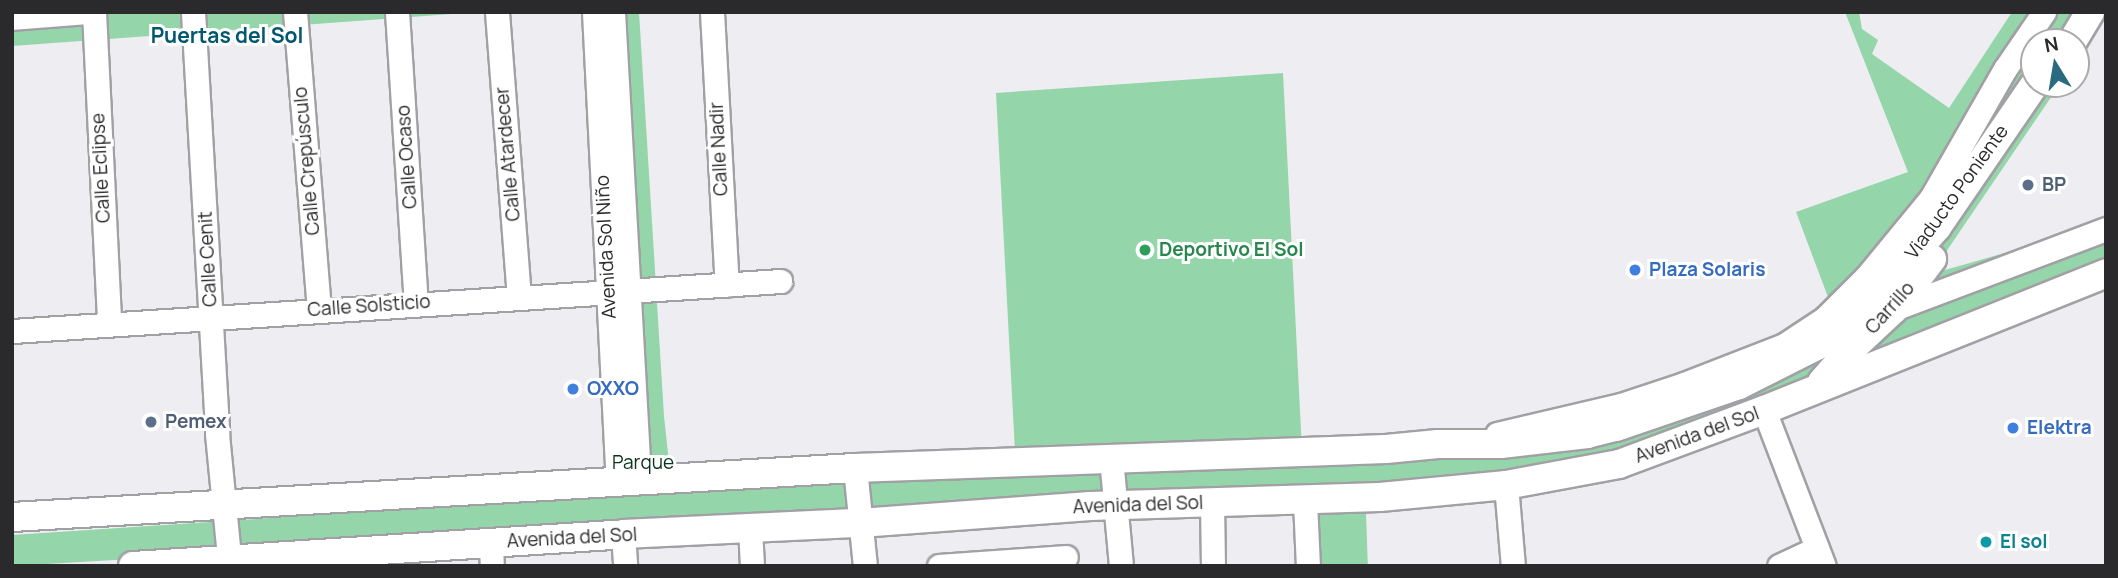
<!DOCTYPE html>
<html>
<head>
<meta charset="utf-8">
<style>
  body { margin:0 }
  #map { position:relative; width:2118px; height:578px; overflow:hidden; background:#eeeef2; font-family:Manrope,sans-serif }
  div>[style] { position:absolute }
  .green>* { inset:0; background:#94d5aa; transform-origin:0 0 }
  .roads { filter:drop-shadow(2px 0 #a1a1a5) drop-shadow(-2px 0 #a1a1a5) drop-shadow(0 2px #a1a1a5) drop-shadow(0 -2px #a1a1a5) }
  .minor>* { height:23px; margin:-11.5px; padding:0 11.5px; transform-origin:11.5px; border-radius:11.5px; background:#fff }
  .major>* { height:28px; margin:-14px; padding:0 14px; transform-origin:14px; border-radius:14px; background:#fff }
  .dots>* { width:19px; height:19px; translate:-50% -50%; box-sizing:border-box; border:4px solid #fff; border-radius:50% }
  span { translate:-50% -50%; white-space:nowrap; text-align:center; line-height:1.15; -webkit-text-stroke:6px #fff; paint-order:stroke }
  .street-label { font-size:19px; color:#2a2a2c }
  .service-label { font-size:19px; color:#4e5e75; font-weight:700 }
  .left { translate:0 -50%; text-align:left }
  .leisure-label { font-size:19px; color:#27864d; font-weight:700 }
  .shop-label { font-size:19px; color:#366cbe; font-weight:700 }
  .park-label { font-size:19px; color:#0b321c }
  .culture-label { font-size:19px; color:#0d838f; font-weight:700 }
  .neighbourhood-label { font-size:21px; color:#00576f; font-weight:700 }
  .frame { position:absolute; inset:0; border:14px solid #2a2a2c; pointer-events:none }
  .north { position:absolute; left:2020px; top:28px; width:70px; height:70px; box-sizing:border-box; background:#fff; border:2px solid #aaaaab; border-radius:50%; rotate:349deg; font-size:19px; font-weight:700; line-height:28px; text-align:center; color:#2a2a2c }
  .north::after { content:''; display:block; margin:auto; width:24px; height:32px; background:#2a697e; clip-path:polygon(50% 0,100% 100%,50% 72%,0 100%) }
</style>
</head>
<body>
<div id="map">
  <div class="green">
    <i style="clip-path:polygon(12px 12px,479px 12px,12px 46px)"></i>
    <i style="clip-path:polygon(587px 12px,639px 12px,664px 416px,672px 491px,1016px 471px,996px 93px,1283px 73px,1302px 450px,1536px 438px,1715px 373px,1831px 305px,1796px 212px,1908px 172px,1845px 12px,1859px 12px,1862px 29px,1878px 40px,1872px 54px,1949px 108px,2012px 12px,2106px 12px,2076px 59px,2076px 42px,2034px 42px,2034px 84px,2060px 84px,1931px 274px,2106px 224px,2106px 269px,1811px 388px,1528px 478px,12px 566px,12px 535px,618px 495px)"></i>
    <i style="left:1366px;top:513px;width:53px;height:49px;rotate:88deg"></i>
  </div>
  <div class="roads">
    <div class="minor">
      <i style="left:94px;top:12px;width:311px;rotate:87.2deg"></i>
      <i style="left:193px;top:12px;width:423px;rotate:86.7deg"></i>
      <i style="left:217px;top:434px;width:133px;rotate:84.4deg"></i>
      <i style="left:295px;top:12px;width:298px;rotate:85.4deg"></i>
      <i style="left:397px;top:12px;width:292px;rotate:86.3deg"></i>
      <i style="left:497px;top:12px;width:286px;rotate:85.6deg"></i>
      <i style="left:594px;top:12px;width:471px;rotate:87.1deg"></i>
      <i style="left:613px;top:12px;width:470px;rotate:86.8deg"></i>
      <i style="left:712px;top:12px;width:273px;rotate:86.9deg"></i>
      <i style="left:12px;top:18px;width:77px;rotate:-4.5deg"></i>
      <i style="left:1894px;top:309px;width:227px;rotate:-20.7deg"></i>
      <i style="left:12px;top:331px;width:770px;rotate:-3.72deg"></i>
      <i style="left:1764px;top:410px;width:167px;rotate:69deg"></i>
      <i style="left:1497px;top:434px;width:127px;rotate:-13.2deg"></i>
      <i style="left:1621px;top:405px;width:66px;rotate:-18.4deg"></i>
      <i style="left:1684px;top:384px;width:107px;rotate:-21.3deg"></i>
      <i style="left:1784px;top:345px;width:49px;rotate:-33.4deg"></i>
      <i style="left:1825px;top:318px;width:58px;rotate:-45deg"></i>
      <i style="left:1866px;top:277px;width:102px;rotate:-50.6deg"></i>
      <i style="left:1931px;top:198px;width:149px;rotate:-60.2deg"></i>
      <i style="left:2005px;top:69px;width:69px;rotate:-55.6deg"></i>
      <i style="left:1111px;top:458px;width:108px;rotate:84.7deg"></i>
      <i style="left:855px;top:468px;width:99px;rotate:84.2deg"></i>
      <i style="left:1506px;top:485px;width:81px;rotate:85.1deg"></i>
      <i style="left:1305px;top:501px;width:65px;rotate:87.4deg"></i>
      <i style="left:1212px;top:503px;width:63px;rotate:89.1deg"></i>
      <i style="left:750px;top:528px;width:38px;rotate:87deg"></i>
      <i style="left:623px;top:534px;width:32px;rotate:86deg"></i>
      <i style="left:491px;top:543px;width:23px;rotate:88deg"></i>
      <i style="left:939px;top:566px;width:127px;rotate:-4.1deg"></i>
      <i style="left:1779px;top:566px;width:42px;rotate:-25.3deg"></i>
    </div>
    <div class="major">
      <i style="left:2072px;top:42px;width:35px;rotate:-59deg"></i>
      <i style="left:1822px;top:382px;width:38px;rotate:-49deg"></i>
      <i style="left:1847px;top:353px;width:64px;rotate:-43.1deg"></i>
      <i style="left:1894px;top:309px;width:63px;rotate:-52.8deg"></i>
      <i style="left:12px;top:517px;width:844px;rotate:-3.33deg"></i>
      <i style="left:855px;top:468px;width:531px;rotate:-2.05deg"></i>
      <i style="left:1386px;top:449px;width:52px;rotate:-5.5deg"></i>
      <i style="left:1438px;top:444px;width:63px"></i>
      <i style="left:1501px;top:444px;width:87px;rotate:-6.6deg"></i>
      <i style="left:1587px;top:434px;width:30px;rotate:-14deg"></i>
      <i style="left:1616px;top:427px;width:130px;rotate:-18.9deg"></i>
      <i style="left:1739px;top:385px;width:100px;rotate:-26.8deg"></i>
      <i style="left:1828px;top:340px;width:54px;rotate:-40.5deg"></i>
      <i style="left:1869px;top:305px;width:103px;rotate:-48.9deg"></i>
      <i style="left:1937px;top:227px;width:173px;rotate:-55.6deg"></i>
      <i style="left:133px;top:566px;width:491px;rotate:-3.7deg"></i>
      <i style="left:623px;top:534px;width:237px;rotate:-2.7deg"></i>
      <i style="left:860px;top:523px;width:231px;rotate:-4.2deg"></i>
      <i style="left:1090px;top:506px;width:290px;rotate:-1.8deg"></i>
      <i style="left:1380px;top:497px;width:127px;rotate:-5.4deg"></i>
      <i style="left:1506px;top:485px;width:115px;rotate:-10.5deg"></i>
      <i style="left:1619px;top:464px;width:155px;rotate:-20.4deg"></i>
      <i style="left:1764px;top:410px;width:368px;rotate:-21.8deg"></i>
    </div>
  </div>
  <div class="dots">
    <i style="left:2028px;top:185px;background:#5c6f8a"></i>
    <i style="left:1145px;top:250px;background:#2e9e5b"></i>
    <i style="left:1635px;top:270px;background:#3f7fe0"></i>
    <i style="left:573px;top:389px;background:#3f7fe0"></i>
    <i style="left:151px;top:422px;background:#5c6f8a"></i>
    <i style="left:2013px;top:428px;background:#3f7fe0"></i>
    <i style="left:1986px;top:542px;background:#0f9aa8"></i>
  </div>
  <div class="street-label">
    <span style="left:719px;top:149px;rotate:-93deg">Calle Nadir</span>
    <span style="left:508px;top:154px;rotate:-95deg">Calle Atardecer</span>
    <span style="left:407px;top:157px;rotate:-94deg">Calle Ocaso</span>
    <span style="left:307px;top:161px;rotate:-95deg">Calle Crepúsculo</span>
    <span style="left:101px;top:168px;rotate:-93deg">Calle Eclipse</span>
    <span style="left:1957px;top:192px;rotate:-54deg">Viaducto Poniente</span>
    <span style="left:606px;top:247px;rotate:-93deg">Avenida Sol Niño</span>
    <span style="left:208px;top:259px;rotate:-93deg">Calle Cenit</span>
    <span style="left:369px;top:306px;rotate:-4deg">Calle Solsticio</span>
    <span style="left:1890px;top:308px;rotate:-48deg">Carrillo</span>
    <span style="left:1697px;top:435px;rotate:-20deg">Avenida del Sol</span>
    <span style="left:1138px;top:505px;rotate:-2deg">Avenida del Sol</span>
    <span style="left:572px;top:538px;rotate:-3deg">Avenida del Sol</span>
  </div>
  <div class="service-label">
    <span class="left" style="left:2042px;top:185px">BP</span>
    <span class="left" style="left:165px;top:422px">Pemex</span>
  </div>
  <div class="leisure-label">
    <span class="left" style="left:1159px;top:250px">Deportivo El Sol</span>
  </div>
  <div class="shop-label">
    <span class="left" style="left:1649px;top:270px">Plaza Solaris</span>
    <span class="left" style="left:587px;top:389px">OXXO</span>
    <span class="left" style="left:2027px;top:428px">Elektra</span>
  </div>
  <div class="park-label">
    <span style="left:643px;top:463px">Parque</span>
  </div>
  <div class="culture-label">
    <span class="left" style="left:2000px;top:542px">El sol</span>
  </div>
  <div class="neighbourhood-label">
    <span style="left:227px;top:35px">Puertas del Sol</span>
  </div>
  <div class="frame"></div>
  <div class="north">N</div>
</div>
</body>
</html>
